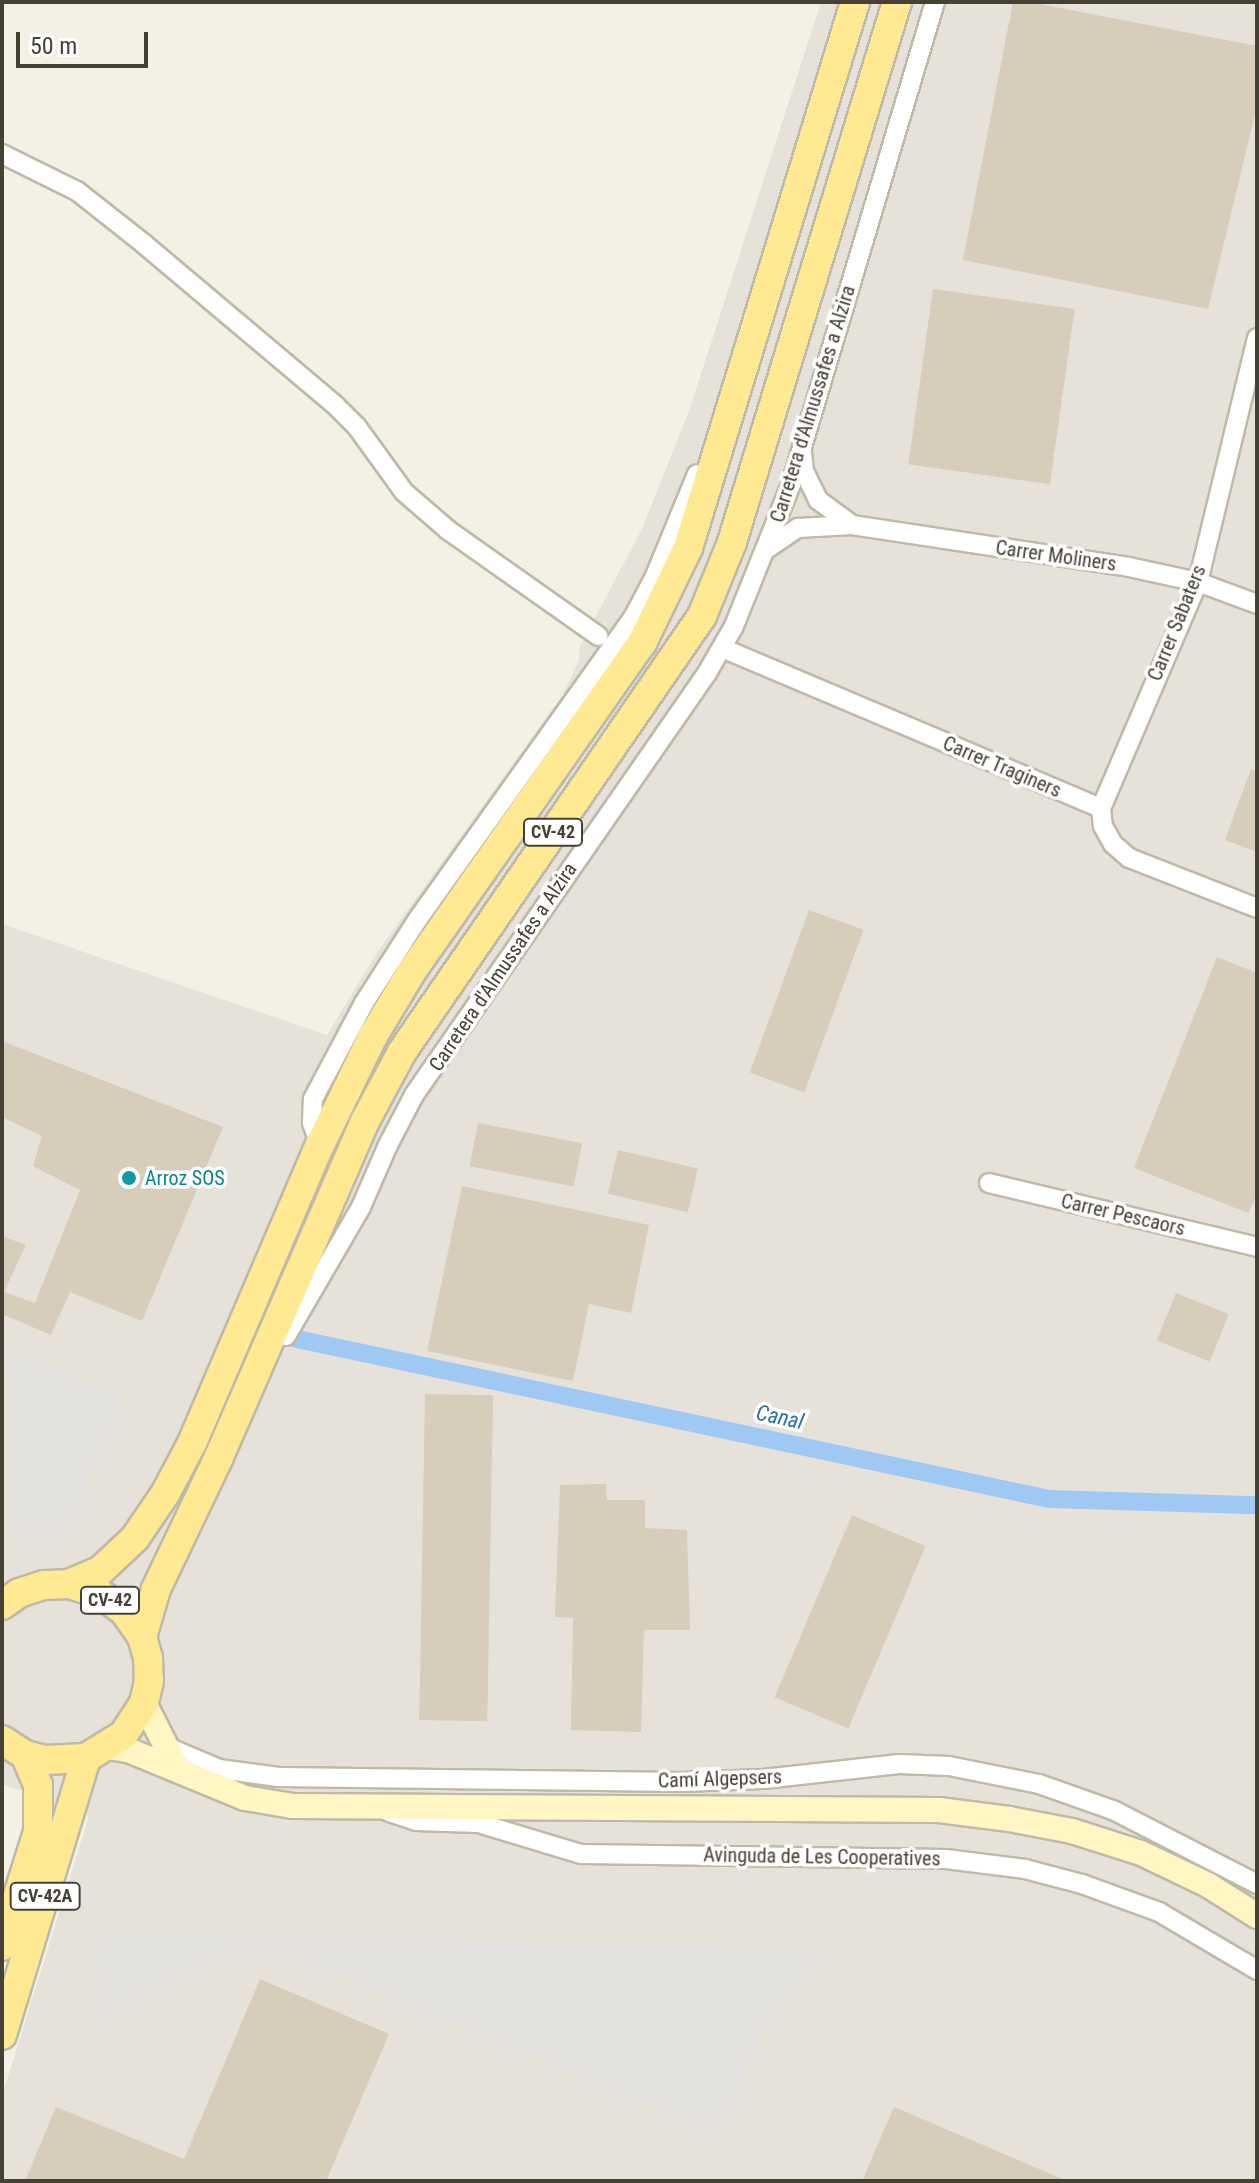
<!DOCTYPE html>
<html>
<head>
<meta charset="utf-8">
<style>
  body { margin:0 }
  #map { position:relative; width:1259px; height:2183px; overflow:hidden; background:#f3f1e6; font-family:"Roboto Condensed",sans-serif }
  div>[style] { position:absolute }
  .industrial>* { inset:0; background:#e6e2da }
  .parking>* { inset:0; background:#e4e2de }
  .canal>* { height:18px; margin:-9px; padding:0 9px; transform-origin:9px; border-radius:9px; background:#9fc9f3 }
  .building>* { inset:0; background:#d6cdbb; transform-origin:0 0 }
  .roads { filter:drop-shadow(2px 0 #bfb9a8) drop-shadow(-2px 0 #bfb9a8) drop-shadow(0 2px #bfb9a8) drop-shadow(0 -2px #bfb9a8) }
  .street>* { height:18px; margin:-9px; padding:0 9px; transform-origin:9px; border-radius:9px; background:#fff }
  .secondary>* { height:24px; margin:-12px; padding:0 12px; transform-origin:12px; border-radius:12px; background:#fff6c4 }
  .primary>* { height:28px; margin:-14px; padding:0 14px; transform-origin:14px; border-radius:14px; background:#ffea93 }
  .dots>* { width:22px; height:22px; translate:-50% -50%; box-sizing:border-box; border:4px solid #fff; border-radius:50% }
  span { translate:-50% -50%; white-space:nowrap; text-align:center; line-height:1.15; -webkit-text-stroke:7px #fff; paint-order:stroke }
  .shield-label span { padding:2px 6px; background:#fff; border:2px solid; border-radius:6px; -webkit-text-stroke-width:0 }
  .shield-label { font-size:18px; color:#464135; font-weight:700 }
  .street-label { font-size:20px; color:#464135 }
  .culture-label { font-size:20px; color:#0d838f }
  .left { translate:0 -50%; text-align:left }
  .water-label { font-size:22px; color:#2a6eb6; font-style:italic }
  .frame { position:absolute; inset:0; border:4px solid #464135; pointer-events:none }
  .scale { position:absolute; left:16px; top:32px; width:132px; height:36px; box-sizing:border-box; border:4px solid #464135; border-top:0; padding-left:10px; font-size:24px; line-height:28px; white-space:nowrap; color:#464135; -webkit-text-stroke:6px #fff; paint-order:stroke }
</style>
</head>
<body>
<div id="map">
  <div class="industrial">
    <i style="clip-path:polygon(821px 2px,1257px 2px,1257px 2181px,2px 2181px,2px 2096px,89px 1816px,2px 1784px,2px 924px,327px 1035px,378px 951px,562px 696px,579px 660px,580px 646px,642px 529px,690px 408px)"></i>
  </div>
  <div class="parking">
    <i style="clip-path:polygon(2px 1348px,121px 1395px,68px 1533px,2px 1534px,5px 1509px,2px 1508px)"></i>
    <i style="clip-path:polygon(106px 1932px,789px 1948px,816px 1947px,798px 1986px,767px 2018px,731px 2107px,719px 2122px,696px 2124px,278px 1949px,252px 1945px,219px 1954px,87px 2020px,103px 1975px,90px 1968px)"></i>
  </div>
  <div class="canal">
    <i style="left:297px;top:1339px;width:769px;rotate:12.01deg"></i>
    <i style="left:1049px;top:1499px;width:208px;rotate:1.7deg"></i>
  </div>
  <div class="building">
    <i style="clip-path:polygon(1013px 2px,1029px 2px,1257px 46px,1257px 106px,1208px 309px,963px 260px)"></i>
    <i style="left:933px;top:289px;width:143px;height:177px;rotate:8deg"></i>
    <i style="clip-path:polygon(1251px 769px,1257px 771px,1257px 852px,1225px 840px)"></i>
    <i style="left:809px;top:910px;width:58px;height:173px;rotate:20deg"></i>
    <i style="clip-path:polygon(1217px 957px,1257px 973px,1257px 1195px,1248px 1213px,1134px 1168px)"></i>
    <i style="clip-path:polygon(2px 1041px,223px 1127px,142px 1321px,70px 1292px,51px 1335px,2px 1314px,2px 1236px,26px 1245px,4px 1292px,35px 1303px,80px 1190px,33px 1166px,42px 1136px,2px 1117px)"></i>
    <i style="left:478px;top:1123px;width:106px;height:44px;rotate:11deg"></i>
    <i style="left:618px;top:1150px;width:82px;height:45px;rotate:13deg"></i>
    <i style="clip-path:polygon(462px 1186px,649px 1225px,631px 1313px,589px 1304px,573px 1381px,427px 1351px)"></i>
    <i style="left:1176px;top:1293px;width:57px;height:51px;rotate:22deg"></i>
    <i style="left:425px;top:1394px;width:68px;height:326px;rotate:1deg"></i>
    <i style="clip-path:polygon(606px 1484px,607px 1500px,645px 1500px,645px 1528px,687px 1530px,690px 1630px,644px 1630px,641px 1732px,571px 1730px,573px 1618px,555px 1617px,560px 1485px)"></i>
    <i style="left:852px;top:1515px;width:80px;height:198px;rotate:23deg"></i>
    <i style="clip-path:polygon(260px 1979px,389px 2034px,326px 2181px,25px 2181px,56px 2107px,184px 2159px)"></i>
    <i style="clip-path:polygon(894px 2107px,1067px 2181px,862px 2181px)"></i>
  </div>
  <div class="roads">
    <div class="street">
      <i style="left:2px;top:154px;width:84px;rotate:26.3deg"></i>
      <i style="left:77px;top:191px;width:85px;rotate:38.3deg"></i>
      <i style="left:144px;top:244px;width:250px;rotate:40.1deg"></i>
      <i style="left:335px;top:405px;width:31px;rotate:45deg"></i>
      <i style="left:357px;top:427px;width:80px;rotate:54.1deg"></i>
      <i style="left:404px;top:492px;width:58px;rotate:40.8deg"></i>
      <i style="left:448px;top:530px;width:184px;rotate:35.2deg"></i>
      <i style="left:1257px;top:338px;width:251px;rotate:103.6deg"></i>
      <i style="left:1198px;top:582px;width:246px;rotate:113.2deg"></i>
      <i style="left:1101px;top:808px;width:18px;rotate:84deg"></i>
      <i style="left:1103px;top:826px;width:21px;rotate:61deg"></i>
      <i style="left:1113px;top:844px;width:21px;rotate:41deg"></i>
      <i style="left:1129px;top:858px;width:137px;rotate:21.3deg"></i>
      <i style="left:802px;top:452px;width:19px;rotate:84deg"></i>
      <i style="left:804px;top:471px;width:32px;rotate:64deg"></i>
      <i style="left:818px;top:500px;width:42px;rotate:36.3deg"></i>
      <i style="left:768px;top:548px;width:36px;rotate:-34deg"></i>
      <i style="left:798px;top:528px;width:54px;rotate:-3.2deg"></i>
      <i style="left:852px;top:525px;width:280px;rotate:8.6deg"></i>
      <i style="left:1129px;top:567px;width:71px;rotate:12.3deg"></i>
      <i style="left:1198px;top:582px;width:63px;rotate:20.4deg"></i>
      <i style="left:722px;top:648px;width:411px;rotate:22.9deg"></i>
      <i style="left:320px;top:1145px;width:23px;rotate:-110deg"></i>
      <i style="left:312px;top:1123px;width:24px;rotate:-88deg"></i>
      <i style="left:313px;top:1099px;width:109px;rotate:-62deg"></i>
      <i style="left:364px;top:1003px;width:100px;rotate:-57.3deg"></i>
      <i style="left:418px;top:919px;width:372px;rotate:-54.5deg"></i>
      <i style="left:634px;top:616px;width:45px;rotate:-62.3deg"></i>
      <i style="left:655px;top:576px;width:110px;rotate:-67.6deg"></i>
      <i style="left:989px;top:1183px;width:276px;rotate:13.4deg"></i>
      <i style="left:286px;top:1336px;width:149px;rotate:-59.8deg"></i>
      <i style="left:361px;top:1207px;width:68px;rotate:-66.5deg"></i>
      <i style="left:388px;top:1145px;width:56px;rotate:-62.5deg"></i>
      <i style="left:414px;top:1095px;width:514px;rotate:-55.23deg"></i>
      <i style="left:707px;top:673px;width:54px;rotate:-60.1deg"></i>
      <i style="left:734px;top:626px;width:153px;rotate:-68.1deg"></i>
      <i style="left:791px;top:484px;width:503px;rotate:-73.37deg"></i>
      <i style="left:165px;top:1746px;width:59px;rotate:23.1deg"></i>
      <i style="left:219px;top:1769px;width:60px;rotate:7.7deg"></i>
      <i style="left:278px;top:1777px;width:404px;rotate:0.7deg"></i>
      <i style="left:682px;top:1782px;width:81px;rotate:-2.1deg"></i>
      <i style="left:763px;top:1779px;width:137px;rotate:-6.3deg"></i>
      <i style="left:899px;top:1764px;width:50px;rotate:2.3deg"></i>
      <i style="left:949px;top:1766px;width:92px;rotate:11.3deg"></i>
      <i style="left:1039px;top:1784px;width:78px;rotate:19.4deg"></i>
      <i style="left:1113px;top:1810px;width:162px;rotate:27.2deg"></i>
      <i style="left:389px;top:1812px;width:28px;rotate:18deg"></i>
      <i style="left:416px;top:1821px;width:62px;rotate:1.8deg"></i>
      <i style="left:478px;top:1823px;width:108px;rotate:16.8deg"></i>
      <i style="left:581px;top:1854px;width:365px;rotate:0.8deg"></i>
      <i style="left:946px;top:1859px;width:80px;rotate:7.2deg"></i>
      <i style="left:1025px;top:1869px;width:59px;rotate:14.7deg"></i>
      <i style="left:1082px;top:1884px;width:82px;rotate:20deg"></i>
      <i style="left:1159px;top:1912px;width:114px;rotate:30.6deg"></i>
    </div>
    <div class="secondary">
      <i style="left:144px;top:1703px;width:75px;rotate:63.1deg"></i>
      <i style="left:108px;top:1747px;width:20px;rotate:9deg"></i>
      <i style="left:128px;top:1750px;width:126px;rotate:22.3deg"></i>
      <i style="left:245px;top:1798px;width:49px;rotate:9.5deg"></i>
      <i style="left:293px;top:1806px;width:646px;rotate:0.35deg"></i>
      <i style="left:939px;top:1810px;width:71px;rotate:7.3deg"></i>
      <i style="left:1009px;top:1819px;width:64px;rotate:10.8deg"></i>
      <i style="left:1072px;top:1831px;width:72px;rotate:17.7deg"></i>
      <i style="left:1141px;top:1853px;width:74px;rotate:25.5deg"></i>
      <i style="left:1208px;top:1885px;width:58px;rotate:32.3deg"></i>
    </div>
    <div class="primary">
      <i style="left:69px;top:1584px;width:34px;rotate:-23deg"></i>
      <i style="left:100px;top:1571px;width:48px;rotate:-43.3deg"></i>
      <i style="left:135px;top:1538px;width:53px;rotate:-55.7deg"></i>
      <i style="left:165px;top:1494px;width:58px;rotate:-62.1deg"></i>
      <i style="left:192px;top:1443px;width:324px;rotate:-66.8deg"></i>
      <i style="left:320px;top:1145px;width:121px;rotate:-64.1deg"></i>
      <i style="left:373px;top:1036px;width:76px;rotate:-59deg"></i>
      <i style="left:412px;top:971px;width:401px;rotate:-55deg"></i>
      <i style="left:642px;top:643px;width:106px;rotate:-64.2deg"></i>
      <i style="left:688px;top:548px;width:571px;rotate:-72.99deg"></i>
      <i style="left:2px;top:1605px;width:21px;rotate:-35deg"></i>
      <i style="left:19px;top:1593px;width:26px;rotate:-18deg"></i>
      <i style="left:44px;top:1585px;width:25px;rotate:-2deg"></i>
      <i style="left:69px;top:1584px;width:31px;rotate:17deg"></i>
      <i style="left:99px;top:1593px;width:31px;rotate:36deg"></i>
      <i style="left:124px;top:1611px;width:32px;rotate:55deg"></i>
      <i style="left:142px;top:1637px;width:22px;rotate:74deg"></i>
      <i style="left:148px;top:1658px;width:23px;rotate:88deg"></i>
      <i style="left:149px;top:1681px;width:23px;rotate:103deg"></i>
      <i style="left:144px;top:1703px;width:38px;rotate:123deg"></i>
      <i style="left:123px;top:1735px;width:44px;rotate:148.1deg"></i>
      <i style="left:86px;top:1758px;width:41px;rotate:177.2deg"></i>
      <i style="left:45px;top:1760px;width:21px;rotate:-166deg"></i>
      <i style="left:25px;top:1755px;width:27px;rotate:-147deg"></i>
      <i style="left:142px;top:1637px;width:50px;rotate:-73.7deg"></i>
      <i style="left:156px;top:1589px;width:144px;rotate:-64.5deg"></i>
      <i style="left:218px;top:1459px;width:369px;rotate:-66.5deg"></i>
      <i style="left:365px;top:1121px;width:78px;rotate:-61.8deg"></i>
      <i style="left:402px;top:1052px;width:529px;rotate:-55.47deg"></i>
      <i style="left:702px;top:616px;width:80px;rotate:-67.9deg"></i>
      <i style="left:732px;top:542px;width:565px;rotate:-73.01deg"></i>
      <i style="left:2px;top:1946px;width:120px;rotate:-72.5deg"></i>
      <i style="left:38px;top:1832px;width:47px;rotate:-90deg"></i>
      <i style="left:38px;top:1785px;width:33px;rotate:-113deg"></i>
      <i style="left:2px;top:2035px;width:289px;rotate:-73.1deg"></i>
    </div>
  </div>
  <div class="dots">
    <i style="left:129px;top:1178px;background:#0f9aa8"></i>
  </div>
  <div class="shield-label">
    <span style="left:553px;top:832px">CV-42</span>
    <span style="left:110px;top:1600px">CV-42</span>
    <span style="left:45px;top:1896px">CV-42A</span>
  </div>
  <div class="street-label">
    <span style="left:813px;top:404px;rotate:-73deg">Carretera d'Almussafes a Alzira</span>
    <span style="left:1056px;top:556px;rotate:8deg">Carrer Moliners</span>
    <span style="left:1177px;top:623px;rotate:-68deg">Carrer Sabaters</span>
    <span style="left:1002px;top:767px;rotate:23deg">Carrer Traginers</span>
    <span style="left:503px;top:967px;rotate:-56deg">Carretera d'Almussafes a Alzira</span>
    <span style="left:1123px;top:1215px;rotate:13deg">Carrer Pescaors</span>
    <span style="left:720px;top:1779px;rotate:-2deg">Camí Algepsers</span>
    <span style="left:822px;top:1857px;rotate:1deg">Avinguda de Les Cooperatives</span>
  </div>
  <div class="culture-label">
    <span class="left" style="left:145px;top:1178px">Arroz SOS</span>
  </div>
  <div class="water-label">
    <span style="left:780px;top:1417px;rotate:12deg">Canal</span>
  </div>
  <div class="frame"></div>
  <div class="scale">50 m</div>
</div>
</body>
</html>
